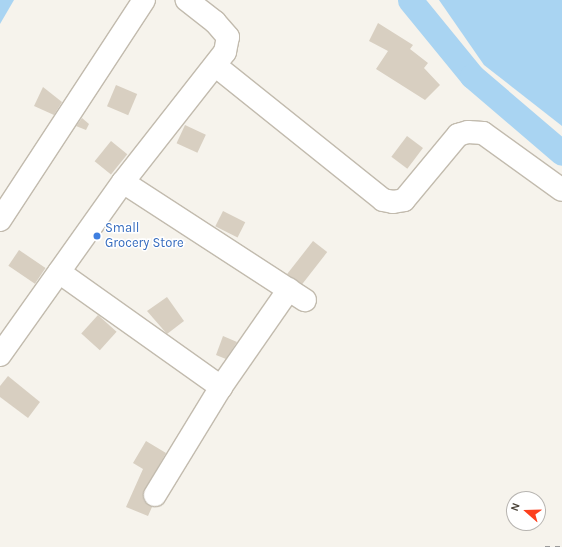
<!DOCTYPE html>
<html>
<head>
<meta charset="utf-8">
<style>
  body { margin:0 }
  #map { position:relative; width:562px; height:547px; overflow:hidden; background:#f6f3ec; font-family:Karla,sans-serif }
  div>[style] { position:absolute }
  .water>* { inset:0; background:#a9d4f2 }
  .canal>* { height:25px; margin:-12.5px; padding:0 12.5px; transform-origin:12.5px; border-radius:12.5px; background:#a9d4f2 }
  .building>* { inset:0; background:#d8cfc1; transform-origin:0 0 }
  .roads { filter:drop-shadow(1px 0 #c2bbae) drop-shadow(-1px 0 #c2bbae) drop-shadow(0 1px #c2bbae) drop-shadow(0 -1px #c2bbae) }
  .street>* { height:22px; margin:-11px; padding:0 11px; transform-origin:11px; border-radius:11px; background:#fff }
  .rail>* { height:3px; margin-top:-1.5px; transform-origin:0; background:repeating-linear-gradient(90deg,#9a9a9a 0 5px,transparent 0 10px) }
  .dots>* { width:11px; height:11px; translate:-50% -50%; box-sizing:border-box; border:2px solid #fff; border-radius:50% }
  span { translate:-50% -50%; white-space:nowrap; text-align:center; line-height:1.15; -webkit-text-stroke:3px #fff; paint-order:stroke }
  .shop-label { font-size:13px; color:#366cbe }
  .left { translate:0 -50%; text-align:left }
  .north { position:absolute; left:506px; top:491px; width:40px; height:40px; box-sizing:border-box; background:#fff; border:1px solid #b7b4b0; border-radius:50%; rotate:290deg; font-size:11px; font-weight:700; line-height:16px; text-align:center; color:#4b4439 }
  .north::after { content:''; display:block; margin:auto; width:14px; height:18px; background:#fc3f1d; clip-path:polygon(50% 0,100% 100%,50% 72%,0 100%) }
</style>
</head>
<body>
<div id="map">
  <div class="water">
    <i style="clip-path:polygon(0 0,14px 0,0 24px)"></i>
    <i style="clip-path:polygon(439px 0,562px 0,562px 126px,484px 65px)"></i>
  </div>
  <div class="canal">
    <i style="left:410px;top:0;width:98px;rotate:50.8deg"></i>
    <i style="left:472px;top:76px;width:118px;rotate:40.5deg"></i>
  </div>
  <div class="building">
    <i style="clip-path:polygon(378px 23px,413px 45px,410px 49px,428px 63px,424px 68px,440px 85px,425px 100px,376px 69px,388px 51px,369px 41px)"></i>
    <i style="left:116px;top:85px;width:23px;height:23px;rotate:23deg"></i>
    <i style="clip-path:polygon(43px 87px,62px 102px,54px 115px,34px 106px)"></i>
    <i style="clip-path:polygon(82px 118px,89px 124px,86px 130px,76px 126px)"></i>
    <i style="left:185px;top:125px;width:23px;height:20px;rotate:25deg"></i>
    <i style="left:407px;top:136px;width:20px;height:26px;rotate:37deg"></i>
    <i style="left:111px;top:141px;width:21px;height:26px;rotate:39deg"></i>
    <i style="left:223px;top:211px;width:25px;height:17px;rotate:27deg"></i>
    <i style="left:313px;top:241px;width:18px;height:42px;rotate:38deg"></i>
    <i style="left:19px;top:250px;width:32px;height:19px;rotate:34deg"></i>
    <i style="clip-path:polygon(167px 297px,184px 321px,167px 334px,147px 311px)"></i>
    <i style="left:98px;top:315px;width:25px;height:25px;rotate:42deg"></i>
    <i style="clip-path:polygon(223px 336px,237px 342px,226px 359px,216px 355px)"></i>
    <i style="clip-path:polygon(8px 376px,40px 402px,28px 418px,0 397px,0 386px)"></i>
    <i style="clip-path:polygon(146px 441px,166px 453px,143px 494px,144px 501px,152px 507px,148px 516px,126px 507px,143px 469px,133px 463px)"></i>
  </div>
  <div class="roads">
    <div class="street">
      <i style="left:216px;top:66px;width:214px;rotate:38.7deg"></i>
      <i style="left:383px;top:200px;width:10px;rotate:11deg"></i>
      <i style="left:393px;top:202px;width:11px;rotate:-10deg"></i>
      <i style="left:404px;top:200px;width:85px;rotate:-50.3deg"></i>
      <i style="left:458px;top:135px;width:10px;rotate:-17deg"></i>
      <i style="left:468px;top:132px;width:15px;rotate:4deg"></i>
      <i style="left:483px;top:133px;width:97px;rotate:35.8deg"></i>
      <i style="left:123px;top:182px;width:217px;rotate:33deg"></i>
      <i style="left:0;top:220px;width:263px;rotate:-56.8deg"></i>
      <i style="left:59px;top:272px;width:199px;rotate:35.4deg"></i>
      <i style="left:0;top:355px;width:212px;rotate:-54.6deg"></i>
      <i style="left:123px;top:182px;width:165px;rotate:-51.9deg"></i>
      <i style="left:225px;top:52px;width:15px;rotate:-79deg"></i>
      <i style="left:228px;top:37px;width:20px;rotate:-131deg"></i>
      <i style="left:215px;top:22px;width:36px;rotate:-142deg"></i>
      <i style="left:155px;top:495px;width:127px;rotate:-58.6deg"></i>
      <i style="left:221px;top:387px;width:119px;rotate:-55.2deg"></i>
    </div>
  </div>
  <div class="rail">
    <i style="left:545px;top:547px;width:17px"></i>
  </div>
  <div class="dots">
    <i style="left:97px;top:236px;background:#3f7fe0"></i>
  </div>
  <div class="shop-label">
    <span class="left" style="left:105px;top:236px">Small<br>Grocery Store</span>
  </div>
  <div class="north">N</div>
</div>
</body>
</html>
